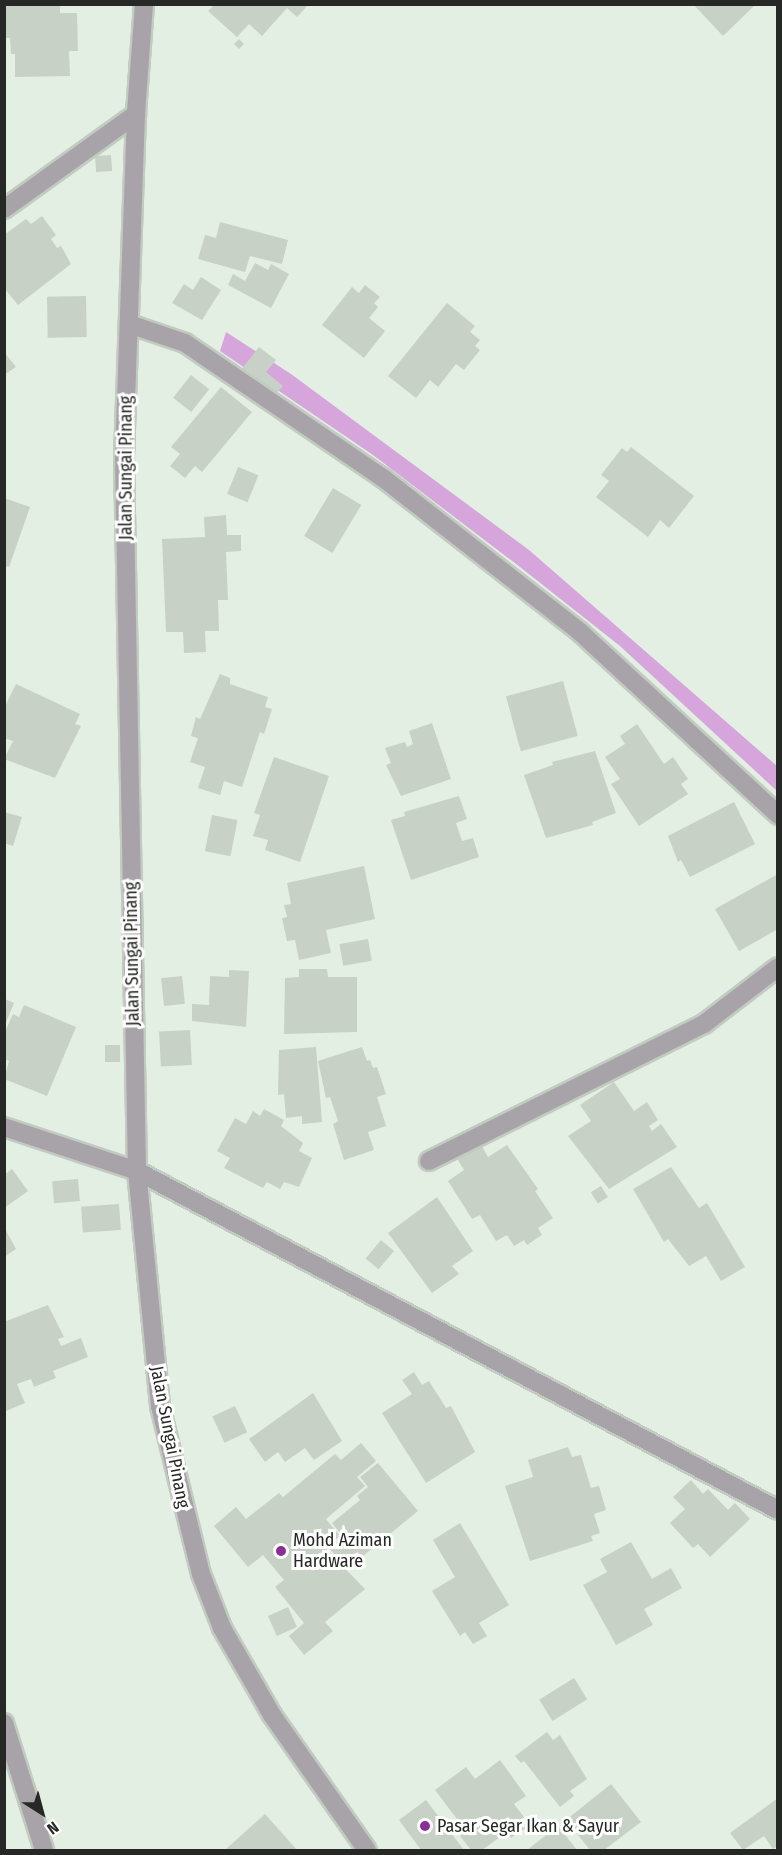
<!DOCTYPE html>
<html>
<head>
<meta charset="utf-8">
<style>
  body { margin:0 }
  #map { position:relative; width:782px; height:1855px; overflow:hidden; background:#e4efe3; font-family:"Fira Sans Condensed",sans-serif }
  div>[style] { position:absolute }
  .water>* { inset:0; background:#d6a5dc }
  .building>* { inset:0; background:#c7d1c6; transform-origin:0 0 }
  .roads { filter:drop-shadow(2px 0 #c2cbc1) drop-shadow(-2px 0 #c2cbc1) drop-shadow(0 2px #c2cbc1) drop-shadow(0 -2px #c2cbc1) }
  .minor>* { height:18px; margin:-9px; padding:0 9px; transform-origin:9px; border-radius:9px; background:#a8a3a8 }
  .dots>* { width:16px; height:16px; translate:-50% -50%; box-sizing:border-box; border:3px solid #fff; border-radius:50% }
  span { translate:-50% -50%; white-space:nowrap; text-align:center; line-height:1.15; -webkit-text-stroke:6px #fff; paint-order:stroke }
  .street-label { font-size:18px; color:#252824 }
  .poi-label { font-size:18px; color:#252824 }
  .left { translate:0 -50%; text-align:left }
  .frame { position:absolute; inset:0; border:6px solid #252824; pointer-events:none }
  .north { position:absolute; left:12px; top:1783px; width:60px; height:60px; -webkit-text-stroke:4px #fff; paint-order:stroke; rotate:144deg; font-size:16px; font-weight:700; line-height:24px; text-align:center; color:#252824 }
  .north::after { content:''; display:block; margin:auto; width:21px; height:27px; background:#252824; clip-path:polygon(50% 0,100% 100%,50% 72%,0 100%) }
</style>
</head>
<body>
<div id="map">
  <div class="water">
    <i style="clip-path:polygon(226px 332px,291px 374px,529px 550px,777px 766px,777px 791px,620px 646px,520px 567px,373px 455px,220px 351px)"></i>
  </div>
  <div class="building">
    <i style="clip-path:polygon(4px 4px,60px 4px,60px 13px,77px 13px,78px 51px,69px 51px,70px 76px,15px 77px,15px 54px,11px 54px,10px 38px,4px 38px)"></i>
    <i style="clip-path:polygon(215px 4px,309px 4px,297px 17px,287px 8px,262px 36px,249px 24px,237px 37px,208px 11px)"></i>
    <i style="clip-path:polygon(693px 4px,752px 4px,754px 6px,723px 36px)"></i>
    <i style="left:239px;top:39px;width:7px;height:7px;rotate:45deg"></i>
    <i style="left:111px;top:155px;width:16px;height:16px;rotate:86deg"></i>
    <i style="clip-path:polygon(42px 216px,56px 235px,51px 239px,57px 248px,61px 246px,71px 264px,18px 305px,4px 288px,4px 235px,26px 219px,31px 224px)"></i>
    <i style="clip-path:polygon(220px 222px,288px 240px,282px 264px,250px 256px,245px 272px,198px 259px,205px 235px,216px 238px)"></i>
    <i style="clip-path:polygon(255px 263px,268px 270px,271px 264px,289px 274px,271px 308px,228px 285px,233px 274px,245px 281px)"></i>
    <i style="clip-path:polygon(201px 277px,221px 290px,202px 320px,172px 303px,184px 284px,193px 290px)"></i>
    <i style="clip-path:polygon(365px 285px,380px 297px,374px 303px,378px 307px,369px 318px,385px 331px,364px 358px,322px 325px,352px 287px,359px 293px)"></i>
    <i style="left:86px;top:296px;width:41px;height:39px;rotate:89deg"></i>
    <i style="clip-path:polygon(447px 303px,475px 326px,470px 332px,480px 340px,475px 346px,480px 350px,464px 370px,456px 364px,438px 387px,430px 380px,416px 398px,388px 376px)"></i>
    <i style="clip-path:polygon(259px 347px,276px 360px,266px 372px,283px 386px,274px 396px,241px 370px)"></i>
    <i style="clip-path:polygon(4px 352px,16px 367px,4px 375px)"></i>
    <i style="left:191px;top:375px;width:23px;height:29px;rotate:38deg"></i>
    <i style="clip-path:polygon(221px 387px,252px 412px,202px 472px,195px 466px,185px 478px,170px 466px,180px 454px,171px 447px)"></i>
    <i style="clip-path:polygon(631px 447px,694px 496px,669px 528px,660px 520px,648px 537px,596px 497px,609px 481px,601px 475px,622px 448px,627px 452px)"></i>
    <i style="left:238px;top:467px;width:22px;height:29px;rotate:22deg"></i>
    <i style="left:333px;top:488px;width:33px;height:56px;rotate:31deg"></i>
    <i style="clip-path:polygon(4px 498px,30px 507px,9px 567px,4px 566px)"></i>
    <i style="clip-path:polygon(226px 515px,227px 535px,241px 535px,241px 551px,226px 552px,228px 600px,218px 600px,219px 631px,205px 631px,206px 652px,184px 653px,183px 632px,166px 632px,162px 539px,205px 537px,204px 517px)"></i>
    <i style="clip-path:polygon(220px 674px,230px 678px,230px 684px,268px 697px,265px 707px,272px 709px,264px 734px,260px 732px,242px 787px,224px 781px,220px 795px,198px 788px,205px 767px,190px 762px,198px 738px,191px 736px,196px 717px,200px 719px)"></i>
    <i style="left:563px;top:681px;width:57px;height:59px;rotate:75deg"></i>
    <i style="clip-path:polygon(16px 684px,80px 714px,75px 724px,81px 726px,55px 778px,4px 759px,13px 741px,4px 738px,4px 708px)"></i>
    <i style="clip-path:polygon(432px 723px,451px 779px,401px 796px,386px 765px,391px 763px,385px 748px,405px 742px,407px 747px,413px 744px,409px 731px)"></i>
    <i style="clip-path:polygon(637px 724px,664px 764px,673px 757px,688px 779px,681px 784px,688px 794px,639px 826px,611px 784px,620px 779px,605px 757px,625px 744px,620px 736px)"></i>
    <i style="clip-path:polygon(595px 751px,616px 813px,592px 822px,593px 825px,546px 838px,524px 775px,553px 765px,552px 762px)"></i>
    <i style="clip-path:polygon(274px 757px,329px 776px,300px 862px,265px 850px,268px 840px,253px 836px,260px 815px,254px 813px)"></i>
    <i style="clip-path:polygon(459px 796px,467px 819px,456px 823px,462px 841px,473px 838px,479px 857px,411px 880px,391px 820px,405px 816px,404px 812px)"></i>
    <i style="clip-path:polygon(734px 802px,755px 844px,690px 877px,681px 860px,678px 862px,668px 836px)"></i>
    <i style="clip-path:polygon(4px 812px,22px 817px,13px 846px,4px 843px)"></i>
    <i style="left:212px;top:815px;width:26px;height:37px;rotate:11deg"></i>
    <i style="clip-path:polygon(364px 866px,375px 919px,326px 930px,331px 953px,299px 960px,295px 940px,287px 941px,282px 918px,287px 917px,284px 905px,291px 904px,287px 883px)"></i>
    <i style="clip-path:polygon(778px 874px,778px 929px,739px 951px,715px 909px)"></i>
    <i style="left:368px;top:939px;width:22px;height:29px;rotate:80deg"></i>
    <i style="clip-path:polygon(299px 969px,327px 969px,328px 977px,357px 977px,357px 1032px,284px 1034px,285px 978px,299px 977px)"></i>
    <i style="clip-path:polygon(229px 970px,249px 971px,246px 1027px,192px 1021px,192px 1004px,209px 1005px,210px 976px,229px 977px)"></i>
    <i style="left:182px;top:976px;width:28px;height:21px;rotate:84deg"></i>
    <i style="clip-path:polygon(5px 999px,14px 1003px,5px 1025px)"></i>
    <i style="clip-path:polygon(24px 1005px,76px 1027px,47px 1096px,4px 1079px,9px 1061px,4px 1059px,4px 1034px,13px 1014px,19px 1017px)"></i>
    <i style="left:190px;top:1030px;width:35px;height:31px;rotate:87deg"></i>
    <i style="left:105px;top:1045px;width:15px;height:17px"></i>
    <i style="clip-path:polygon(316px 1047px,322px 1122px,302px 1124px,302px 1116px,286px 1118px,284px 1094px,278px 1095px,279px 1050px)"></i>
    <i style="clip-path:polygon(362px 1047px,367px 1061px,370px 1060px,373px 1068px,377px 1067px,386px 1094px,377px 1097px,386px 1126px,368px 1132px,374px 1150px,344px 1160px,333px 1124px,338px 1121px,330px 1097px,326px 1098px,318px 1061px)"></i>
    <i style="clip-path:polygon(614px 1082px,634px 1111px,647px 1102px,658px 1120px,649px 1126px,652px 1131px,661px 1124px,677px 1147px,609px 1189px,568px 1136px,591px 1121px,580px 1105px)"></i>
    <i style="clip-path:polygon(264px 1109px,284px 1120px,281px 1126px,303px 1143px,299px 1151px,312px 1158px,299px 1187px,284px 1182px,280px 1189px,267px 1182px,263px 1188px,224px 1168px,230px 1158px,217px 1151px,235px 1118px,246px 1124px,253px 1111px,260px 1116px)"></i>
    <i style="clip-path:polygon(480px 1143px,488px 1157px,507px 1145px,538px 1189px,535px 1191px,553px 1218px,538px 1228px,542px 1235px,527px 1245px,524px 1240px,514px 1246px,507px 1235px,496px 1241px,480px 1215px,472px 1219px,448px 1181px,464px 1170px,456px 1157px)"></i>
    <i style="clip-path:polygon(671px 1167px,699px 1208px,707px 1203px,745px 1267px,721px 1281px,706px 1256px,689px 1266px,668px 1239px,664px 1242px,633px 1189px)"></i>
    <i style="clip-path:polygon(12px 1169px,28px 1191px,4px 1208px,4px 1175px)"></i>
    <i style="left:78px;top:1179px;width:22px;height:26px;rotate:85deg"></i>
    <i style="left:601px;top:1186px;width:13px;height:12px;rotate:58deg"></i>
    <i style="clip-path:polygon(437px 1197px,473px 1251px,452px 1266px,459px 1274px,432px 1293px,388px 1233px)"></i>
    <i style="left:119px;top:1204px;width:26px;height:38px;rotate:86deg"></i>
    <i style="clip-path:polygon(4px 1227px,16px 1249px,4px 1257px)"></i>
    <i style="left:381px;top:1240px;width:17px;height:24px;rotate:40deg"></i>
    <i style="clip-path:polygon(48px 1305px,64px 1337px,58px 1339px,61px 1346px,81px 1338px,88px 1357px,53px 1371px,56px 1378px,34px 1387px,31px 1379px,17px 1384px,25px 1403px,6px 1411px,4px 1322px)"></i>
    <i style="clip-path:polygon(414px 1372px,422px 1385px,429px 1381px,446px 1408px,451px 1406px,475px 1452px,426px 1483px,382px 1413px,412px 1394px,402px 1380px)"></i>
    <i style="clip-path:polygon(313px 1393px,342px 1441px,314px 1460px,305px 1448px,285px 1462px,278px 1452px,265px 1462px,249px 1439px)"></i>
    <i style="left:235px;top:1406px;width:29px;height:25px;rotate:65deg"></i>
    <i style="clip-path:polygon(361px 1443px,376px 1461px,357px 1477px,365px 1486px,326px 1519px,340px 1536px,325px 1548px,365px 1589px,325px 1622px,333px 1631px,304px 1655px,289px 1636px,304px 1623px,275px 1587px,284px 1580px,263px 1555px,248px 1567px,214px 1526px,236px 1507px,246px 1519px,279px 1493px,283px 1497px,335px 1454px,341px 1460px)"></i>
    <i style="clip-path:polygon(568px 1447px,572px 1457px,581px 1455px,591px 1488px,599px 1486px,606px 1510px,594px 1514px,600px 1533px,591px 1536px,593px 1541px,530px 1561px,505px 1486px,533px 1477px,528px 1460px)"></i>
    <i style="clip-path:polygon(378px 1463px,418px 1511px,347px 1569px,329px 1548px,343px 1537px,332px 1523px,360px 1500px,357px 1496px,368px 1487px,360px 1477px)"></i>
    <i style="clip-path:polygon(691px 1480px,703px 1494px,708px 1489px,728px 1510px,735px 1503px,750px 1519px,710px 1557px,698px 1544px,693px 1548px,670px 1523px,685px 1509px,673px 1497px)"></i>
    <i style="clip-path:polygon(460px 1523px,509px 1605px,479px 1623px,487px 1636px,473px 1644px,465px 1632px,460px 1636px,432px 1591px,455px 1577px,433px 1540px)"></i>
    <i style="clip-path:polygon(631px 1542px,652px 1579px,671px 1568px,682px 1588px,644px 1609px,653px 1625px,616px 1645px,583px 1585px,607px 1572px,600px 1559px)"></i>
    <i style="left:288px;top:1607px;width:22px;height:22px;rotate:66deg"></i>
    <i style="left:574px;top:1678px;width:25px;height:41px;rotate:58deg"></i>
    <i style="clip-path:polygon(547px 1732px,553px 1740px,560px 1735px,587px 1779px,570px 1791px,574px 1796px,560px 1807px,524px 1761px,521px 1763px,515px 1756px)"></i>
    <i style="clip-path:polygon(500px 1760px,526px 1796px,514px 1804px,530px 1825px,511px 1838px,507px 1832px,482px 1850px,471px 1850px,460px 1836px,466px 1831px,435px 1790px,466px 1767px,475px 1779px)"></i>
    <i style="clip-path:polygon(611px 1784px,641px 1822px,604px 1850px,590px 1850px,566px 1820px)"></i>
    <i style="clip-path:polygon(778px 1798px,778px 1846px,773px 1849px,764px 1836px,743px 1850px,730px 1833px)"></i>
    <i style="clip-path:polygon(426px 1800px,464px 1850px,421px 1850px,399px 1820px)"></i>
    <i style="clip-path:polygon(265px 1814px,297px 1850px,225px 1850px)"></i>
    <i style="clip-path:polygon(558px 1826px,577px 1850px,527px 1850px)"></i>
  </div>
  <div class="roads">
    <div class="minor">
      <i style="left:144px;top:4px;width:110px;rotate:94.2deg"></i>
      <i style="left:136px;top:114px;width:342px;rotate:92deg"></i>
      <i style="left:124px;top:456px;width:715px;rotate:88.96deg"></i>
      <i style="left:137px;top:1171px;width:236px;rotate:84.4deg"></i>
      <i style="left:160px;top:1406px;width:173px;rotate:76.3deg"></i>
      <i style="left:201px;top:1574px;width:58px;rotate:68.7deg"></i>
      <i style="left:222px;top:1628px;width:100px;rotate:60.1deg"></i>
      <i style="left:272px;top:1715px;width:165px;rotate:54.9deg"></i>
      <i style="left:4px;top:209px;width:163px;rotate:-35.7deg"></i>
      <i style="left:129px;top:324px;width:59px;rotate:18.7deg"></i>
      <i style="left:185px;top:343px;width:240px;rotate:34.3deg"></i>
      <i style="left:383px;top:478px;width:250px;rotate:38deg"></i>
      <i style="left:580px;top:632px;width:270px;rotate:42.7deg"></i>
      <i style="left:4px;top:1127px;width:140px;rotate:18.3deg"></i>
      <i style="left:137px;top:1171px;width:725px;rotate:27.87deg"></i>
      <i style="left:429px;top:1161px;width:307px;rotate:-26.5deg"></i>
      <i style="left:704px;top:1024px;width:93px;rotate:-37.6deg"></i>
      <i style="left:4px;top:1723px;width:133px;rotate:72.5deg"></i>
    </div>
  </div>
  <div class="dots">
    <i style="left:281px;top:1551px;background:#8b2e98"></i>
    <i style="left:425px;top:1826px;background:#8b2e98"></i>
  </div>
  <div class="street-label">
    <span style="left:126px;top:468px;rotate:-90deg">Jalan Sungai Pinang</span>
    <span style="left:132px;top:954px;rotate:-91deg">Jalan Sungai Pinang</span>
    <span style="left:170px;top:1437px;rotate:79deg">Jalan Sungai Pinang</span>
  </div>
  <div class="poi-label">
    <span class="left" style="left:293px;top:1551px">Mohd Aziman<br>Hardware</span>
    <span class="left" style="left:437px;top:1826px">Pasar Segar Ikan &amp; Sayur</span>
  </div>
  <div class="frame"></div>
  <div class="north">N</div>
</div>
</body>
</html>
